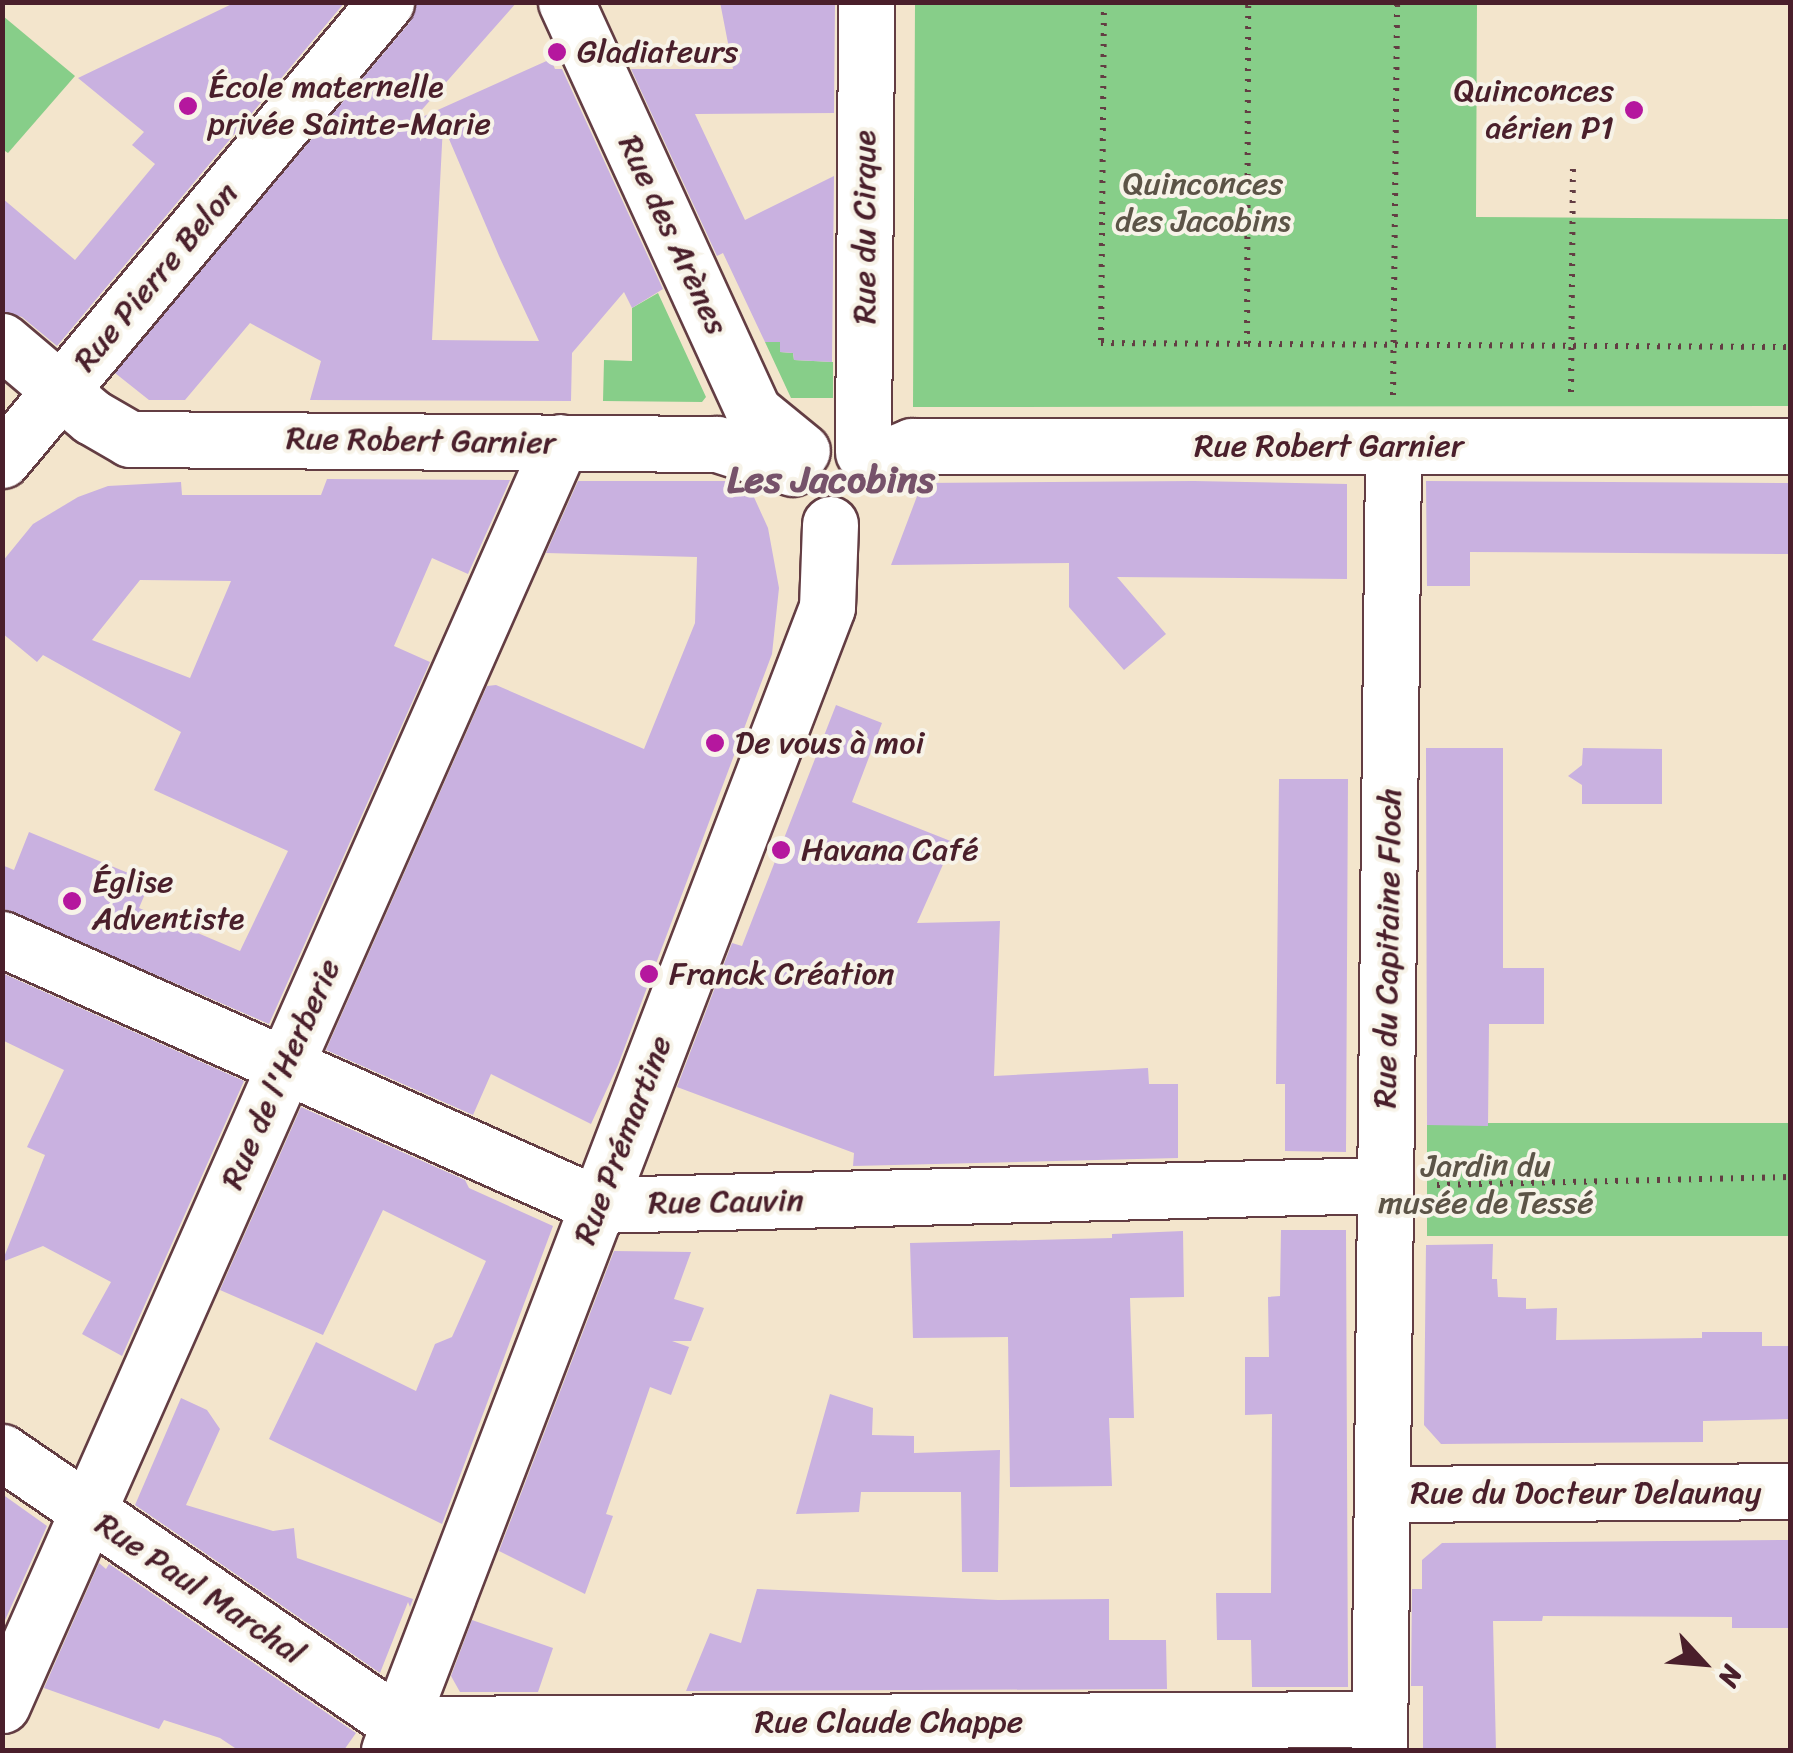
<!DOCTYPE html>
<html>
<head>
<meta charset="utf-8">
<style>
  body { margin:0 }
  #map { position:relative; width:1793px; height:1753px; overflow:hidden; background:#f3e5cc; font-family:Sriracha,sans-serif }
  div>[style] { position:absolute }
  .green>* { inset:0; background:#87ce89; transform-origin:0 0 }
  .building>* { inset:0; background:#c9b1e0 }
  .path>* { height:6px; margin-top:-3px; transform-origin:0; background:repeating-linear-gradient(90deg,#633d43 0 2.5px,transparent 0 10.5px) }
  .roads { filter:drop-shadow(2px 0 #633d43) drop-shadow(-2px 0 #633d43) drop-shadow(0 2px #633d43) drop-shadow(0 -2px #633d43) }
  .minor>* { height:55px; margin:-27.5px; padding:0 27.5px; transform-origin:27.5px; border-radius:27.5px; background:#fff }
  .dots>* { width:28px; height:28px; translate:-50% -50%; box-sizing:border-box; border:5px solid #f7f3e8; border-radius:50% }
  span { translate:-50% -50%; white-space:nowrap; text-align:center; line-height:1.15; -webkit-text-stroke:8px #f7f3e8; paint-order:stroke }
  .poi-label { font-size:32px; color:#4a1f2b }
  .left { translate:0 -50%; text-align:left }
  .right { translate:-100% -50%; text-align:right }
  .park-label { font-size:32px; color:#5c5447 }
  .street-label { font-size:32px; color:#4a1f2b }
  .quarter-label { font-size:38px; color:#76526a; font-weight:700 }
  .frame { position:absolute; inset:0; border:5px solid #4a1f2b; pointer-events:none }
  .north { position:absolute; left:1653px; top:1613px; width:100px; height:100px; -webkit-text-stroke:8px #f7f3e8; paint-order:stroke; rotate:116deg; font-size:28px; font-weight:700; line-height:40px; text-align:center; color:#4a1f2b }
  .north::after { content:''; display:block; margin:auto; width:35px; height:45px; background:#4a1f2b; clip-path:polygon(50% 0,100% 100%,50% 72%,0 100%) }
</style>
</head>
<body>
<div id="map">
  <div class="green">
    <i style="clip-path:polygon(915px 3px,1477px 3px,1476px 217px,1790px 219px,1790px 406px,913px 407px)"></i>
    <i style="clip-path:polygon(3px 16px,75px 76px,8px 153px,2px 149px)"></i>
    <i style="clip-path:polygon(658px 293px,706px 397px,702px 402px,603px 401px,604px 360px,632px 361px,632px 308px)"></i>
    <i style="clip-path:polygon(765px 342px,780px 342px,780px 352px,793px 353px,794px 360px,833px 362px,833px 398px,791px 398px)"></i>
    <i style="left:1790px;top:1123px;width:113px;height:363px;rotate:90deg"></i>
  </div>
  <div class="building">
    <i style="clip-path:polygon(236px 2px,345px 2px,57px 346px,22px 317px,2px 311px,2px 198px,75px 260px,155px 164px,132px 145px,144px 132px,78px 78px)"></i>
    <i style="clip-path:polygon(evenodd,416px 2px,517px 2px,411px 122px,551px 59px,555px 69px,562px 69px,663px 289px,632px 308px,624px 292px,572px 353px,571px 401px,310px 400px,321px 361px,250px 323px,185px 400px,149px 400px,115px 373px,410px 22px,416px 2px,443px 125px,499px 256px,539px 341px,432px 340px,443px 125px)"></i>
    <i style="clip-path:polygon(720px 2px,835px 2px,834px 113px,695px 114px,745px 220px,834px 176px,832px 362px,794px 360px,793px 353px,780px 352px,780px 342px,765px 342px,723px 253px,717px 256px,631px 69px,733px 69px)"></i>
    <i style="clip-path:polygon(evenodd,327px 479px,510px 480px,468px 574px,432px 558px,394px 646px,430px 662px,269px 1024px,2px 908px,2px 865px,14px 870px,29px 832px,150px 882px,139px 908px,240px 951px,288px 851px,154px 790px,181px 732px,43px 655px,37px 662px,2px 633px,2px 562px,33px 524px,78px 497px,108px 486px,181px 482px,182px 495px,321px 495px,327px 479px,140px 580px,231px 581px,190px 678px,92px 640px,140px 580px)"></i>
    <i style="clip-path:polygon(578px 481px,729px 481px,743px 485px,753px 495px,768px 528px,779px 588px,772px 654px,618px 1065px,591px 1124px,491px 1074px,473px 1115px,326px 1050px,487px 686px,496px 685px,644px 749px,695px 623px,697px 557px,546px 553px)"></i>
    <i style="clip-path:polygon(1194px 481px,1347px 484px,1347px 579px,1117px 577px,1166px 634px,1124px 670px,1069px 607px,1069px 563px,891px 565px,922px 483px)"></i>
    <i style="clip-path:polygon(1426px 481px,1790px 483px,1790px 554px,1470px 552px,1470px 586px,1427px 586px)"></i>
    <i style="clip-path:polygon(836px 705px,882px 723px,852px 802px,953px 842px,917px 923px,1000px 921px,994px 1076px,1148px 1068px,1149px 1084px,1178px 1084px,1178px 1158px,853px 1166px,854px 1153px,677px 1087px,732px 943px,742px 946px)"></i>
    <i style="clip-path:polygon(1426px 748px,1503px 748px,1503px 968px,1544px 968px,1544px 1024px,1489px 1024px,1488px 1126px,1427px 1125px)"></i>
    <i style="clip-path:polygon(1583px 748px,1662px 749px,1662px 804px,1582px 804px,1582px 785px,1568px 776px,1582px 765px)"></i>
    <i style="clip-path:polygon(1279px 779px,1348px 779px,1346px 1152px,1285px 1151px,1285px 1084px,1276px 1084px)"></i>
    <i style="clip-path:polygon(2px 973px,244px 1081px,122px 1356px,82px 1334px,111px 1282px,43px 1246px,2px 1262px,45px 1155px,27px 1147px,64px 1070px,2px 1040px)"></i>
    <i style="clip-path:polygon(301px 1107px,465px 1180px,469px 1188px,553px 1226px,442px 1524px,269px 1439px,316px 1342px,416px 1391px,435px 1344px,452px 1337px,486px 1261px,383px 1210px,323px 1335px,220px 1290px)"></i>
    <i style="clip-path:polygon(1281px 1230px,1346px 1230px,1348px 1687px,1252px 1687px,1251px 1640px,1217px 1640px,1216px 1593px,1271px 1593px,1272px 1414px,1245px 1415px,1245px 1357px,1269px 1357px,1268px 1297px,1280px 1296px)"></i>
    <i style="clip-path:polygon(1183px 1231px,1184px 1297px,1130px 1298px,1134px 1418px,1109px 1418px,1112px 1486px,1010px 1487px,1008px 1337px,913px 1338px,910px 1243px,1112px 1238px,1112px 1234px)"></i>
    <i style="clip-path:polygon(1493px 1244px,1492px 1279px,1497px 1279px,1498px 1297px,1526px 1298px,1526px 1309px,1557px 1308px,1556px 1340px,1702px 1338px,1702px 1332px,1762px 1332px,1762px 1346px,1790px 1346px,1790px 1419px,1703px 1421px,1703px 1442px,1441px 1444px,1424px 1425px,1426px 1245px)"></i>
    <i style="clip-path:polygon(614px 1251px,691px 1252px,674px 1299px,704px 1308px,691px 1341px,672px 1341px,689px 1347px,671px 1395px,650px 1387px,606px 1514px,613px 1516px,585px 1594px,499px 1551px)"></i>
    <i style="clip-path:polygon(830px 1394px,873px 1408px,872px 1435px,914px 1436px,914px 1453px,1000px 1450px,998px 1572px,962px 1572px,961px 1492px,861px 1492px,859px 1512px,796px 1514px)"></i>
    <i style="clip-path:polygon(181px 1398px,207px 1410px,220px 1429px,186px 1505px,273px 1531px,294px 1528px,297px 1558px,413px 1599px,410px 1607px,408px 1602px,380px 1673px,135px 1505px)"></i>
    <i style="clip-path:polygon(2px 1494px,47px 1526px,2px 1627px)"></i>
    <i style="clip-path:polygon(1790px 1540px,1790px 1628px,1732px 1628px,1732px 1617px,1543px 1616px,1542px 1621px,1493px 1621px,1496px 1750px,1423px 1750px,1423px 1686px,1411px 1686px,1412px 1589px,1422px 1589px,1422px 1560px,1442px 1543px)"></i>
    <i style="clip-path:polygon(99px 1563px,106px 1569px,109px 1564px,356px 1733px,344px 1750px,238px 1750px,220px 1738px,164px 1720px,159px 1729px,44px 1688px)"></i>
    <i style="clip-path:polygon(757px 1589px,998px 1600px,1109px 1599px,1109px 1640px,1166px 1640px,1167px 1689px,686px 1691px,710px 1633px,741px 1643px)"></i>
    <i style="clip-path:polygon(472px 1620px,553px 1648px,538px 1692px,460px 1692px,451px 1676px)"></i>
  </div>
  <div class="path">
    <i style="left:1104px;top:2px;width:341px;rotate:90.5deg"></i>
    <i style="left:1101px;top:343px;width:689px;rotate:0.33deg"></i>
    <i style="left:1247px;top:344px;width:342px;rotate:-89.8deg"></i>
    <i style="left:1571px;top:392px;width:229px;rotate:-89.5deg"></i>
    <i style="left:1393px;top:395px;width:393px;rotate:-89.4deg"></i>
    <i style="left:1437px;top:1185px;width:353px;rotate:-1.3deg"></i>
  </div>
  <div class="roads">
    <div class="minor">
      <i style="left:566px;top:2px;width:450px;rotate:65.4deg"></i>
      <i style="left:753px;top:411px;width:63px;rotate:39.2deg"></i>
      <i style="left:2px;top:341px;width:118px;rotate:40.2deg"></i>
      <i style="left:92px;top:417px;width:44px;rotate:30.1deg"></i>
      <i style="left:130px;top:439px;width:587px;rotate:0.49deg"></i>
      <i style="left:717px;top:444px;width:79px;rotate:17.7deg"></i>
      <i style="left:863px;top:452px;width:450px;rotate:-89.6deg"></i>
      <i style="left:2px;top:460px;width:598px;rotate:-50.02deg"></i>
      <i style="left:871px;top:463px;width:44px;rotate:-22.5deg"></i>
      <i style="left:912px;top:446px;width:878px"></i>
      <i style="left:2px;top:939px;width:653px;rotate:24.05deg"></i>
      <i style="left:598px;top:1205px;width:787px;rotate:-1.46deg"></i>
      <i style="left:2px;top:1452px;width:481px;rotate:34.4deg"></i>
      <i style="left:399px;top:1724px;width:980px;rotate:-0.29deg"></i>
      <i style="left:1382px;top:1494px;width:408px;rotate:-0.4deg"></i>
      <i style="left:2px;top:1705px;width:1381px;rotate:-66.13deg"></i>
      <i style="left:389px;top:1750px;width:1224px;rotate:-69.03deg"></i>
      <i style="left:827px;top:607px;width:83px;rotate:-87.9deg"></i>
      <i style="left:1379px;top:1750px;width:1304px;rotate:-89.38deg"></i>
    </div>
  </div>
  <div class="dots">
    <i style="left:557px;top:52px;background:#b5179e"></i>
    <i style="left:188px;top:106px;background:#b5179e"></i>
    <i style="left:1634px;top:110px;background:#b5179e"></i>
    <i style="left:715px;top:743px;background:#b5179e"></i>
    <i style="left:781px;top:850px;background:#b5179e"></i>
    <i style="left:72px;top:901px;background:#b5179e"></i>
    <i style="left:649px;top:974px;background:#b5179e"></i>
  </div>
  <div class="poi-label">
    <span class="left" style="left:577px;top:52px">Gladiateurs</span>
    <span class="left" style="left:208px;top:106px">École maternelle<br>privée Sainte-Marie</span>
    <span class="right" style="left:1614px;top:110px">Quinconces<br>aérien P1</span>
    <span class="left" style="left:735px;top:743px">De vous à moi</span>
    <span class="left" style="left:801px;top:850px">Havana Café</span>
    <span class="left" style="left:92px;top:901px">Église<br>Adventiste</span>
    <span class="left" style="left:669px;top:974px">Franck Création</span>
  </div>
  <div class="park-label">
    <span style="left:1203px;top:203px">Quinconces<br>des Jacobins</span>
    <span style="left:1486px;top:1185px">Jardin du<br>musée de Tessé</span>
  </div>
  <div class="street-label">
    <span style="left:865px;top:227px;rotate:-90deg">Rue du Cirque</span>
    <span style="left:673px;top:235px;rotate:65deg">Rue des Arènes</span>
    <span style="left:156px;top:277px;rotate:-50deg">Rue Pierre Belon</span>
    <span style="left:421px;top:441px;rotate:1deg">Rue Robert Garnier</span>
    <span style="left:1329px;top:446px">Rue Robert Garnier</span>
    <span style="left:1388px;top:948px;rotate:-89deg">Rue du Capitaine Floch</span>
    <span style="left:281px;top:1074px;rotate:-66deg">Rue de l'Herberie</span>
    <span style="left:623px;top:1140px;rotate:-69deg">Rue Prémartine</span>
    <span style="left:726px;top:1202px;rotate:-1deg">Rue Cauvin</span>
    <span style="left:1586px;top:1493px">Rue du Docteur Delaunay</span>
    <span style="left:200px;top:1589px;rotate:34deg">Rue Paul Marchal</span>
    <span style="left:889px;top:1722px">Rue Claude Chappe</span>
  </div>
  <div class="quarter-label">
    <span style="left:831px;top:480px">Les Jacobins</span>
  </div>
  <div class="frame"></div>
  <div class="north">N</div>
</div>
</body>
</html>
